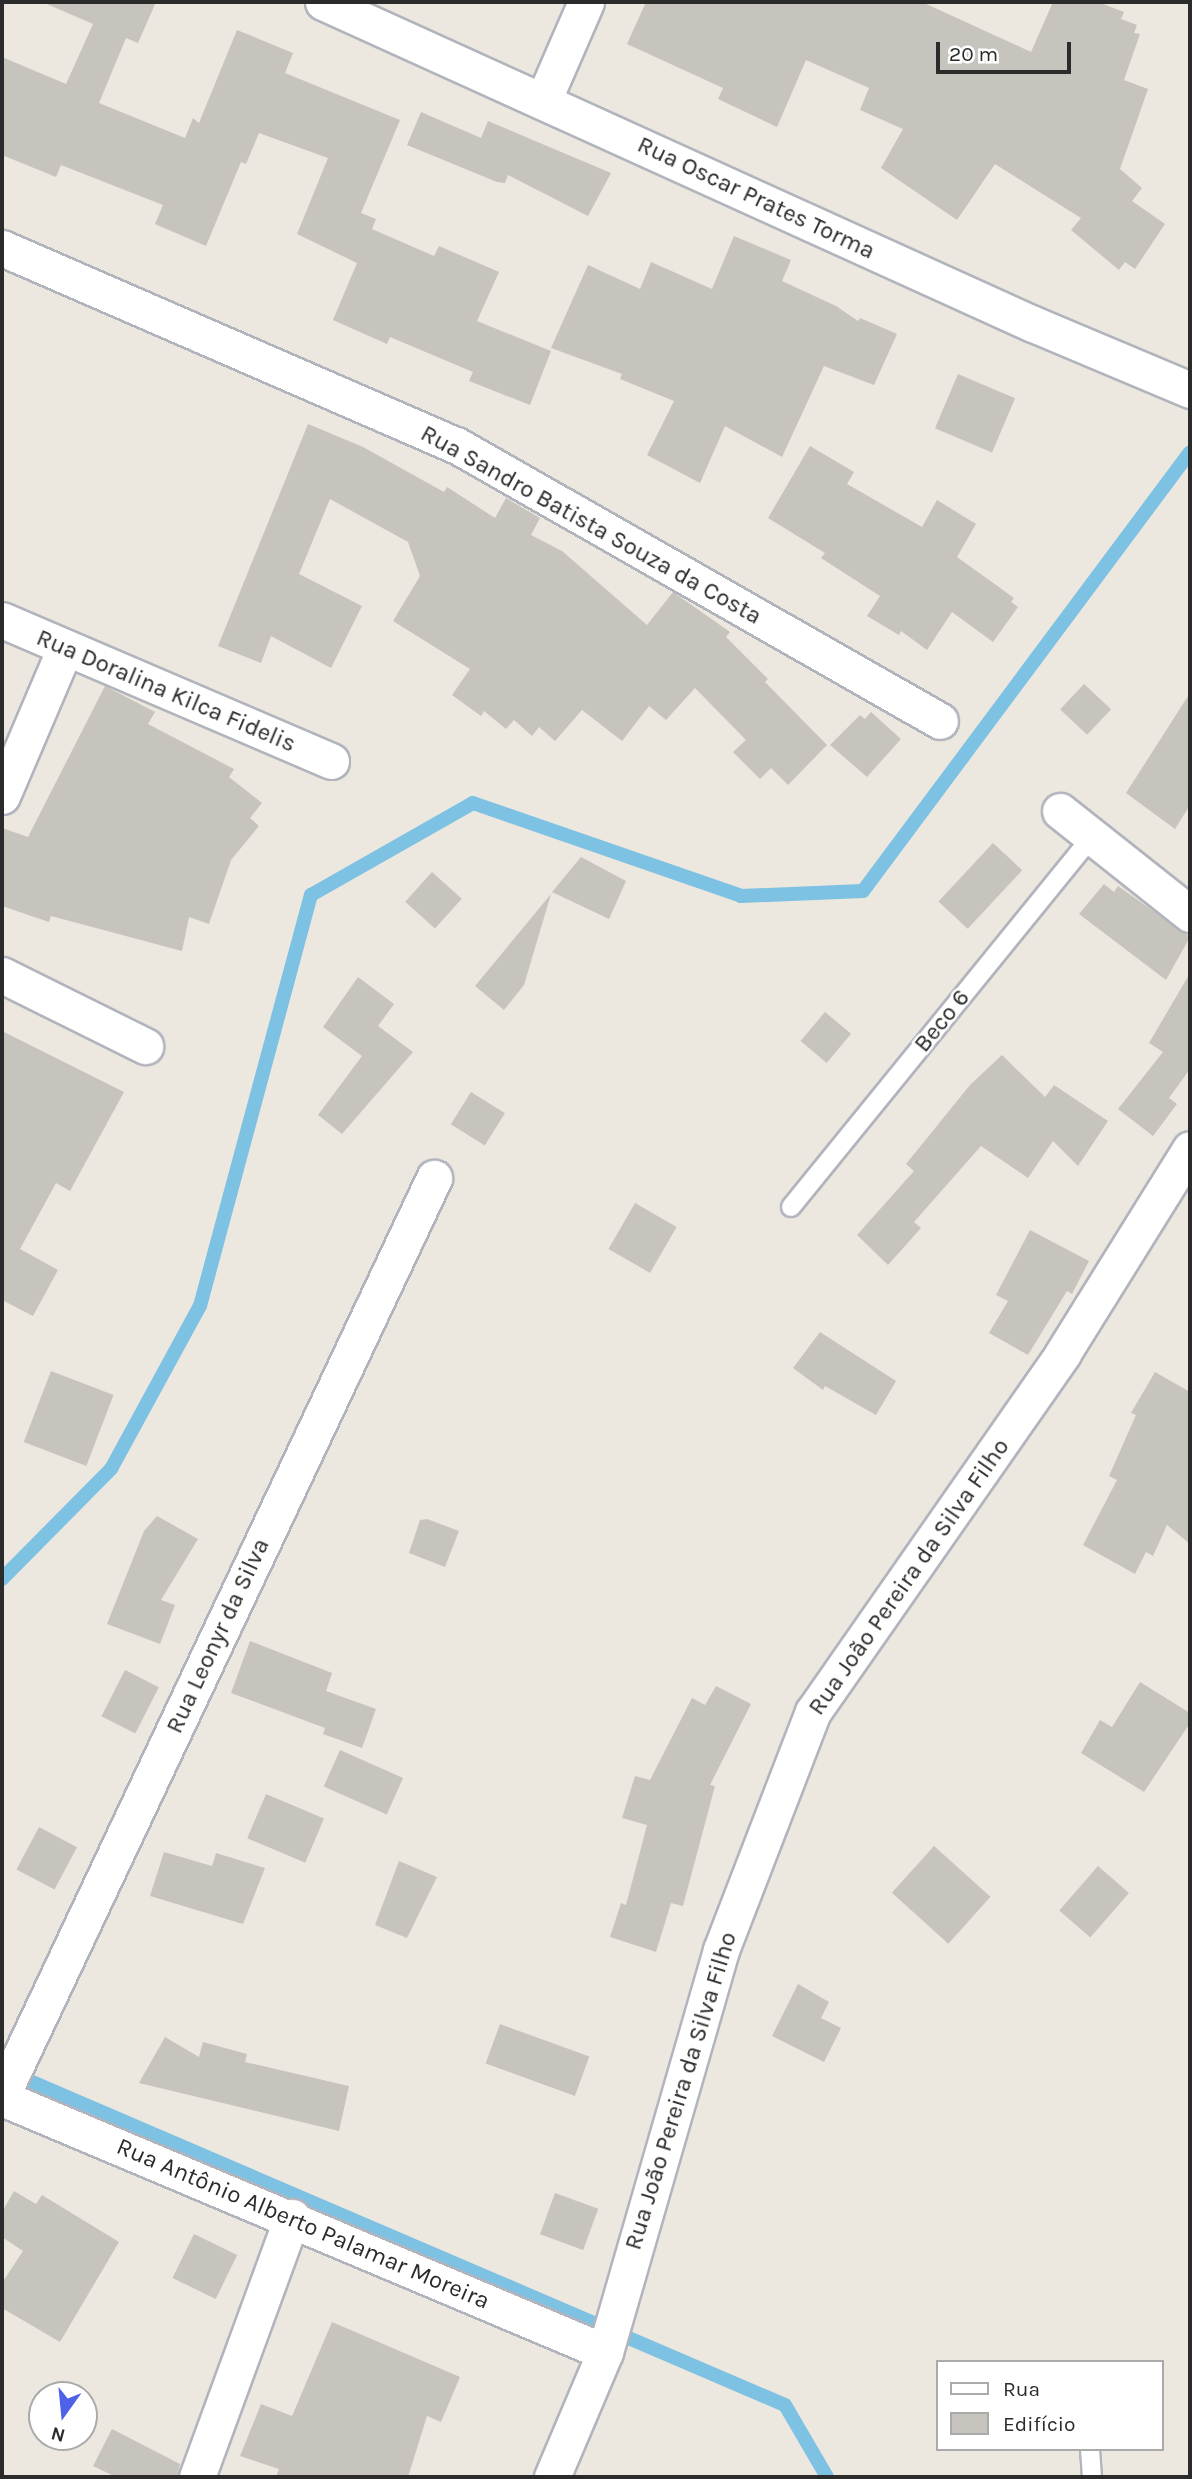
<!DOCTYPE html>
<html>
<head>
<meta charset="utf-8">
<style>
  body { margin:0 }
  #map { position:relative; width:1192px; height:2479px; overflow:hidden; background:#ece7df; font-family:Karla,sans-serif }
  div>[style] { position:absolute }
  .stream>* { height:14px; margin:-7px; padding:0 7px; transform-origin:7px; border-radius:7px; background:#7dc1e3 }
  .building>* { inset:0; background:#c7c4be; transform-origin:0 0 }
  .roads { filter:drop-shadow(2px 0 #b2b4bd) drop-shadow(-2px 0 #b2b4bd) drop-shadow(0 2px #b2b4bd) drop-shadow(0 -2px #b2b4bd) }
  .service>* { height:18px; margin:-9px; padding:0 9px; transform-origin:9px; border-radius:9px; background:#fff }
  .minor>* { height:35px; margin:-17.5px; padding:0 17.5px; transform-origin:17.5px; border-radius:17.5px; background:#fff }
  span { translate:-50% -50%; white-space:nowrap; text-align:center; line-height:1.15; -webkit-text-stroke:5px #fff; paint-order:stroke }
  .street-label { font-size:24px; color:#2b2b2b }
  .frame { position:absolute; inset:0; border:4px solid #2b2b2b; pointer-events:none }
  .legend { position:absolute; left:936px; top:2360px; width:228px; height:91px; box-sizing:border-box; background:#fff; border:2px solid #aaa; margin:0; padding:9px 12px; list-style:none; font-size:21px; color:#2b2b2b }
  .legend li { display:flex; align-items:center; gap:14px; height:35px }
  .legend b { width:35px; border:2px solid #aaa }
  .north { position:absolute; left:28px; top:2381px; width:70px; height:70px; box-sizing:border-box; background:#fff; border:2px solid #aaa; border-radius:50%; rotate:195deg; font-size:19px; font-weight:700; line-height:28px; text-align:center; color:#2b2b2b }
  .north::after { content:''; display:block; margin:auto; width:24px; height:32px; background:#4f61e8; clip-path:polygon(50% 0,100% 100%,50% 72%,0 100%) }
  .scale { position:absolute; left:936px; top:42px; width:135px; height:32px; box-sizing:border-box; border:4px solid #2b2b2b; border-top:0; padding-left:9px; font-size:21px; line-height:24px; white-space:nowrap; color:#2b2b2b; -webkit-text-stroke:5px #fff; paint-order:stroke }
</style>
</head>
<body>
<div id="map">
  <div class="stream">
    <i style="left:2px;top:1579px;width:155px;rotate:-45.3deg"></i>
    <i style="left:111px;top:1469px;width:186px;rotate:-61.4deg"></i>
    <i style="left:200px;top:1306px;width:426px;rotate:-74.9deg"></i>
    <i style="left:311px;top:895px;width:186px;rotate:-29.6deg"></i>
    <i style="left:473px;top:803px;width:284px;rotate:19.1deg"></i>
    <i style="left:741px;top:896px;width:122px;rotate:-2.3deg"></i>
    <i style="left:863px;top:891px;width:547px;rotate:-53.32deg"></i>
    <i style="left:11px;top:2073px;width:842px;rotate:23.22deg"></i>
    <i style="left:785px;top:2405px;width:83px;rotate:59.7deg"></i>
  </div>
  <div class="building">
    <i style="clip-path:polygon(42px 2px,156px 2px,138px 43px,126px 38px,99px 103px,185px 138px,193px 118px,199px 123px,237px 30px,293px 53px,285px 73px,400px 120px,361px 213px,376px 219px,372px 229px,434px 256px,439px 246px,499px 272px,477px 321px,551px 351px,530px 405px,469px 381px,473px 372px,390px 337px,387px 344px,333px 320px,357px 263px,297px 234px,328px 158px,259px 133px,246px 164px,241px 162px,206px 246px,155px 224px,163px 205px,61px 165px,56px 177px,2px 155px,2px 57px,66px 84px,93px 24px)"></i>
    <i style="clip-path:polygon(646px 2px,922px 2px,1031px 52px,1053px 2px,1098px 2px,1124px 12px,1121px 19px,1137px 25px,1134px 33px,1140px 34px,1124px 80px,1148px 89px,1120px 169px,1142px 188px,1132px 201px,1165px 224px,1135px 269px,1125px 262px,1119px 270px,1071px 230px,1081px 218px,995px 164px,957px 220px,881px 168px,903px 129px,860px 110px,869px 88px,806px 60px,777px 127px,718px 99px,723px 88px,627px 44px)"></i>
    <i style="clip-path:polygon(421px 112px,481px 138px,488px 121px,611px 173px,588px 216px,508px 175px,505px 183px,497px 182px,407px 145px)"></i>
    <i style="clip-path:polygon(734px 236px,791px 260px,782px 281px,836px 306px,858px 321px,860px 318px,897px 334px,874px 385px,824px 366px,782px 457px,725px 426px,700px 483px,647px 455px,674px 401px,620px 379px,622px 374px,551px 348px,588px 265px,640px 289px,651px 262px,712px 289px)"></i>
    <i style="left:958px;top:374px;width:62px;height:59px;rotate:23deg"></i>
    <i style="clip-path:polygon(308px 424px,363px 447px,444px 492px,447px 487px,495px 518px,506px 498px,540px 518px,531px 535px,562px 551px,647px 625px,673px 592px,730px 632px,726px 637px,768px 679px,765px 682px,827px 745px,788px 785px,771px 768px,760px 779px,733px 752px,746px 740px,695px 688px,666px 720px,649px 706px,622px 741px,582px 710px,555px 741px,539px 727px,532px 736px,514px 720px,506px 729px,484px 711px,481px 716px,452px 695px,470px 669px,393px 621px,420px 576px,408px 542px,330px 499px,299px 574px,362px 606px,331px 668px,271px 636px,261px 663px,218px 646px)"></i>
    <i style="clip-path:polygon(810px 446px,854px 472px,847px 484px,922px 527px,937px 500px,976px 524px,957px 557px,1014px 598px,1011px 602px,1018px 607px,993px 642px,952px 612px,927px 650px,901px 631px,899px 635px,867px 616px,880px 596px,821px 558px,825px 553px,768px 518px)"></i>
    <i style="left:1084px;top:684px;width:37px;height:35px;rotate:43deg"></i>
    <i style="clip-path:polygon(105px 686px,155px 712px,148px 724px,234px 769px,229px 777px,262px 803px,250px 818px,259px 826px,231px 860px,209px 924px,189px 917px,182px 951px,51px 916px,49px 922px,2px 906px,2px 828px,28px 837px)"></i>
    <i style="clip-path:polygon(1190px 693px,1190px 805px,1175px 829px,1126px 793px)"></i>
    <i style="clip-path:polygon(871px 712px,901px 739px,867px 777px,830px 745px,860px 715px,865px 719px)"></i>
    <i style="left:993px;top:843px;width:40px;height:80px;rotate:43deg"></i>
    <i style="clip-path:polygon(581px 857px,626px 881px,609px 919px,552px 892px)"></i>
    <i style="left:432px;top:872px;width:40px;height:40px;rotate:42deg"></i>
    <i style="clip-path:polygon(1104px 884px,1114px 892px,1118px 886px,1190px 937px,1166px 980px,1079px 914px)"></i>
    <i style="clip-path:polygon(551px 894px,524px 985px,504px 1010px,475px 986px)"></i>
    <i style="clip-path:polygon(1190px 973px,1190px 1069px,1169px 1098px,1177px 1104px,1153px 1136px,1118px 1109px,1163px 1052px,1149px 1043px)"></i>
    <i style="clip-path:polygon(358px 977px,394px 1004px,378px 1026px,413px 1052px,342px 1134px,318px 1115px,362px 1056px,323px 1027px)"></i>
    <i style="left:825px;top:1012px;width:34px;height:38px;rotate:40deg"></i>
    <i style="clip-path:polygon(2px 1031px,124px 1092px,70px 1191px,56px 1183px,20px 1249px,58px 1270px,33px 1316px,2px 1300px)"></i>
    <i style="clip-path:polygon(1002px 1055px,1045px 1097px,1054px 1085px,1108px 1121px,1078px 1166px,1053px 1141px,1028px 1178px,981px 1146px,914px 1222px,921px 1228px,888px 1265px,857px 1235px,914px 1171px,906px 1164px,970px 1085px)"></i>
    <i style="left:471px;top:1092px;width:40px;height:38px;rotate:32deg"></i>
    <i style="left:635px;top:1203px;width:48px;height:53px;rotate:30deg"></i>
    <i style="clip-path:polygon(1030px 1230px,1089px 1261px,1072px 1294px,1067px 1291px,1028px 1355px,989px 1333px,1008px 1301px,996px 1295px)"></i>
    <i style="clip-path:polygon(820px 1332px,896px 1381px,876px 1415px,825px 1386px,823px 1390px,793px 1368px)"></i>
    <i style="left:51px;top:1371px;width:67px;height:76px;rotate:21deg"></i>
    <i style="clip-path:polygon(1155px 1372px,1190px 1392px,1190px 1544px,1167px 1525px,1153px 1556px,1146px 1552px,1135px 1574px,1083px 1545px,1117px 1480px,1109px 1476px,1136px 1415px,1131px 1413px)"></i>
    <i style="clip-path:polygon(157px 1516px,198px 1539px,161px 1600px,175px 1605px,160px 1644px,107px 1624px,144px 1531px)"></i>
    <i style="clip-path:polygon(427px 1519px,459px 1531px,445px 1567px,409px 1553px,420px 1520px)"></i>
    <i style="clip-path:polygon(250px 1641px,332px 1673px,326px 1691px,376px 1709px,362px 1748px,323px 1734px,325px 1728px,231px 1693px)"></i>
    <i style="left:125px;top:1670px;width:38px;height:52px;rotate:27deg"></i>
    <i style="clip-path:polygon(1140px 1682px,1190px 1713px,1190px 1723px,1144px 1792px,1081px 1753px,1100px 1720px,1112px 1727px)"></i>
    <i style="clip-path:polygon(716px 1686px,751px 1704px,710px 1785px,715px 1786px,683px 1906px,671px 1903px,656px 1952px,610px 1937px,621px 1903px,626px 1905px,647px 1825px,622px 1818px,635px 1776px,650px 1780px,692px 1698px,705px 1705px)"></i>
    <i style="left:340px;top:1750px;width:69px;height:40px;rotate:24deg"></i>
    <i style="left:266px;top:1794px;width:63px;height:48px;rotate:23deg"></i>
    <i style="left:39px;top:1827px;width:43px;height:48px;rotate:28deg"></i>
    <i style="left:934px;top:1846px;width:76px;height:63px;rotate:42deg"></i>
    <i style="clip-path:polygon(164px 1852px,212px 1866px,216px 1853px,265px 1868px,243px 1924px,150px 1896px)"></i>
    <i style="clip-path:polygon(399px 1861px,437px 1877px,407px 1938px,375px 1925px)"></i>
    <i style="left:1098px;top:1866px;width:41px;height:59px;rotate:41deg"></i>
    <i style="clip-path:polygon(798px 1984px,829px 2002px,821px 2018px,841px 2028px,824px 2062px,772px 2036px)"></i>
    <i style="left:500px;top:2024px;width:95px;height:42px;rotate:20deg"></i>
    <i style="clip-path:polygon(165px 2037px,199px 2057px,203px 2042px,247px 2054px,245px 2062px,349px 2086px,339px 2131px,139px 2083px)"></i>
    <i style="clip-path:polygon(14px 2191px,36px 2204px,42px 2195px,119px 2242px,60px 2342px,2px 2308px,2px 2283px,23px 2251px,2px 2237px,2px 2212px)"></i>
    <i style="left:555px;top:2193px;width:46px;height:44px;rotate:20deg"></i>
    <i style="left:194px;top:2234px;width:48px;height:49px;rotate:26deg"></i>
    <i style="clip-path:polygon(332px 2322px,460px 2377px,441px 2422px,427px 2416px,408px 2477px,276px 2477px,279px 2469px,240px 2456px,261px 2404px,292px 2416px)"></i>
    <i style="clip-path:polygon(112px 2429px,180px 2464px,177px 2477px,116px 2477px,93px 2466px)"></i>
  </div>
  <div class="roads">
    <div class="service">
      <i style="left:791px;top:1207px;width:479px;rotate:-50.9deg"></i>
      <i style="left:1090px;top:2449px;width:28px;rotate:86deg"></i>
    </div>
    <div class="minor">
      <i style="left:323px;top:2px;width:780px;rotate:24.4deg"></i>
      <i style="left:1033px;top:324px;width:170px;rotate:22.8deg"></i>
      <i style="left:543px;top:101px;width:108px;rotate:-66.5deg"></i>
      <i style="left:2px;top:248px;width:495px;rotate:23.5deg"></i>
      <i style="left:456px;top:445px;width:557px;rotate:29.69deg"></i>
      <i style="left:2px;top:620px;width:358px;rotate:23.2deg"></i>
      <i style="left:2px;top:796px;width:161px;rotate:-66.9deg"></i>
      <i style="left:1060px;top:811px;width:166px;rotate:38.4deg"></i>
      <i style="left:2px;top:975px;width:160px;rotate:26.4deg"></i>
      <i style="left:2px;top:2095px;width:1014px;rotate:-64.77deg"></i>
      <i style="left:2px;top:2098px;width:654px;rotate:22.84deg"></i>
      <i style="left:197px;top:2477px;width:277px;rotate:-69.9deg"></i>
      <i style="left:552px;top:2477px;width:136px;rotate:-67deg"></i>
      <i style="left:605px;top:2352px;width:418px;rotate:-73.9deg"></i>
      <i style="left:721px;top:1950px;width:255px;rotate:-68.9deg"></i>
      <i style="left:813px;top:1712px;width:437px;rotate:-55.1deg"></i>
      <i style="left:1063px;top:1353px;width:240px;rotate:-58.1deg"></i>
    </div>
  </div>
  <div class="street-label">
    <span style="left:756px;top:198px;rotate:25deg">Rua Oscar Prates Torma</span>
    <span style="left:591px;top:525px;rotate:29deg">Rua Sandro Batista Souza da Costa</span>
    <span style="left:166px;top:691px;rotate:23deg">Rua Doralina Kilca Fidelis</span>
    <span style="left:942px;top:1021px;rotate:-51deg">Beco 6</span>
    <span style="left:909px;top:1577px;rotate:-55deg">Rua João Pereira da Silva Filho</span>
    <span style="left:218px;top:1636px;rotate:-65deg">Rua Leonyr da Silva</span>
    <span style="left:681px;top:2091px;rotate:-73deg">Rua João Pereira da Silva Filho</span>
    <span style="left:303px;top:2224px;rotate:23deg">Rua Antônio Alberto Palamar Moreira</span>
  </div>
  <div class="frame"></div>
  <ul class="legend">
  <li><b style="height:9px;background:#fff"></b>Rua</li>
  <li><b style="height:19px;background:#c7c4be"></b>Edifício</li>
  </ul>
  <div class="north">N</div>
  <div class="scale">20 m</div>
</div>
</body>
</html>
